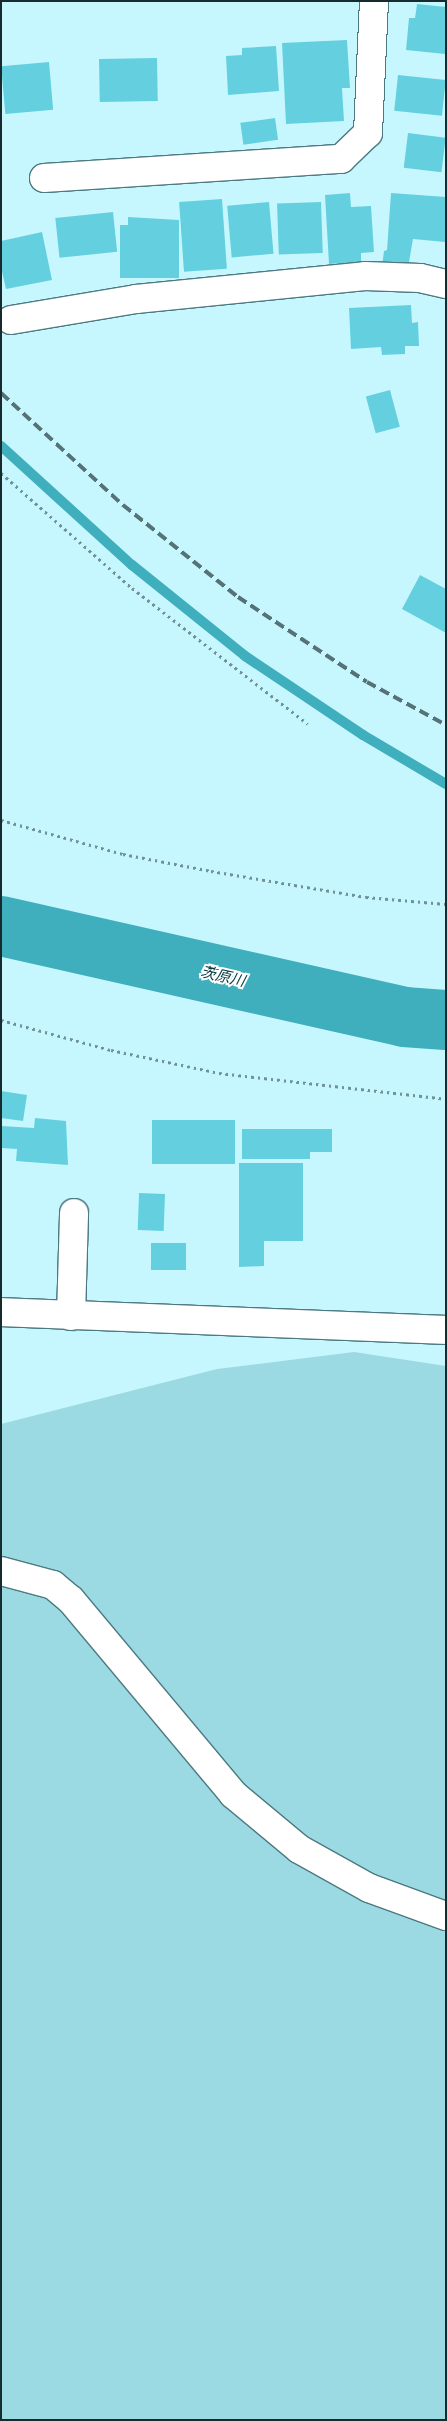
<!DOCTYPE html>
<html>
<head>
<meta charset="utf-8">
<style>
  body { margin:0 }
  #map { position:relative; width:447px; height:2421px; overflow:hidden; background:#c7f7fe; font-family:Inter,"Noto Sans JP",sans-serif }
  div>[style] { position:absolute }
  .green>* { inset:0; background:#9bdae3 }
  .stream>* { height:10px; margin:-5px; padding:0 5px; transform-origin:5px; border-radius:5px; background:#3fafbe }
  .river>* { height:60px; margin:-30px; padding:0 30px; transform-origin:30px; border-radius:30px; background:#3fafbe }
  .building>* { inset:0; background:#64d0df; transform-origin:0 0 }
  .path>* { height:3px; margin-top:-1.5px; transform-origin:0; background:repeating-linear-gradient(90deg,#709297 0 2.5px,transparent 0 6.5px) }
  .roads { filter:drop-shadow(1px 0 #4d7980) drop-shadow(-1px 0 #4d7980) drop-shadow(0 1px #4d7980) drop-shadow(0 -1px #4d7980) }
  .minor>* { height:28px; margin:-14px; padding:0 14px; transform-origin:14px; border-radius:14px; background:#fff }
  .rail>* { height:4px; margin-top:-2px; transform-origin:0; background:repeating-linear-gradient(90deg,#557277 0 10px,transparent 0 15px) }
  span { translate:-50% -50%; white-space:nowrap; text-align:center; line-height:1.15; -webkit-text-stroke:4px #fff; paint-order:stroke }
  .water-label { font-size:15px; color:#043a41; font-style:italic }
  .frame { position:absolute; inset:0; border:2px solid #172a2d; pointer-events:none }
</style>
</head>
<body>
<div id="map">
  <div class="green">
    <i style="clip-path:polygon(354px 1352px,446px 1366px,446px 2420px,1px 2420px,1px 1424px,217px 1369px)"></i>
  </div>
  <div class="stream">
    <i style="left:1px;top:446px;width:177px;rotate:42.3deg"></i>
    <i style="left:132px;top:565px;width:145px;rotate:38.8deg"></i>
    <i style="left:245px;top:656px;width:142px;rotate:33.8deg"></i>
    <i style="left:363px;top:735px;width:96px;rotate:30.6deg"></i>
  </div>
  <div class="river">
    <i style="left:1px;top:926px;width:413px;rotate:12.7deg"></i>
    <i style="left:404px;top:1017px;width:42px;rotate:4.1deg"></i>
  </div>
  <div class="building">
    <i style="clip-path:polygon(417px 4px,446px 7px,445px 54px,406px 50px,409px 18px,415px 18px)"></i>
    <i style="clip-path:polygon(347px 40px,350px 88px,342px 88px,344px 121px,286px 124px,282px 43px)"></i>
    <i style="clip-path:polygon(276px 46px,279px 91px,228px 95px,226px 56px,242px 55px,242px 48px)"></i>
    <i style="left:157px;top:58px;width:43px;height:58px;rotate:89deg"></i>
    <i style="left:49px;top:62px;width:48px;height:48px;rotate:85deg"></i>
    <i style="left:398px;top:75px;width:48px;height:36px;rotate:6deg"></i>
    <i style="left:275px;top:118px;width:22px;height:35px;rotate:82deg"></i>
    <i style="left:408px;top:133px;width:38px;height:35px;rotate:7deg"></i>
    <i style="clip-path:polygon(350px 193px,351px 207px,371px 206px,374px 252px,361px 253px,361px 262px,329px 264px,325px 195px)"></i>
    <i style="clip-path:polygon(391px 193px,446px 197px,445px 242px,413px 239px,408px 268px,382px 266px,384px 251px,387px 250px)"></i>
    <i style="left:222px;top:199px;width:70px;height:43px;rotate:86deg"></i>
    <i style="left:269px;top:202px;width:52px;height:42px;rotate:85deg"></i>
    <i style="left:321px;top:202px;width:51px;height:44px;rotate:88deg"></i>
    <i style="left:113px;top:212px;width:40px;height:58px;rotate:84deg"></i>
    <i style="clip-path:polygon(128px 217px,179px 220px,179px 278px,120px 278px,120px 225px,128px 225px)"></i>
    <i style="clip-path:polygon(42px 232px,52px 280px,6px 289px,1px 267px,1px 241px)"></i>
    <i style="clip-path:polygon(411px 305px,412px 323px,418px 322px,419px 346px,405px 346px,405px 354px,382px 355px,381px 347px,351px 349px,349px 308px)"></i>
    <i style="left:390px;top:390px;width:38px;height:25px;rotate:75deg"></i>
    <i style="clip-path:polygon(420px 575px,446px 589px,446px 633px,402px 609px)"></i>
    <i style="clip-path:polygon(1px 1091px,27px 1095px,23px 1121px,1px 1118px)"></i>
    <i style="clip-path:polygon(35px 1118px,66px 1121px,68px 1165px,16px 1161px,17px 1149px,1px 1148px,1px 1126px,34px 1128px)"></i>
    <i style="left:152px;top:1120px;width:83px;height:44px"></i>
    <i style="clip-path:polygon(242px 1129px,332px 1129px,332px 1152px,310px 1152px,310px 1159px,242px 1159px)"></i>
    <i style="clip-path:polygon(239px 1163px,303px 1163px,303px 1241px,264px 1241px,264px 1266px,239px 1267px)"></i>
    <i style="left:139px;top:1193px;width:26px;height:37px;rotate:2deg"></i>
    <i style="left:151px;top:1243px;width:35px;height:27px"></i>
  </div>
  <div class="path">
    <i style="left:1px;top:473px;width:174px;rotate:41.3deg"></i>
    <i style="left:132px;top:588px;width:222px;rotate:37.7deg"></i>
    <i style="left:1px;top:820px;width:127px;rotate:15.6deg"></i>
    <i style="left:123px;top:854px;width:90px;rotate:10.9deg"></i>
    <i style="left:211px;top:871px;width:157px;rotate:9.5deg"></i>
    <i style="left:366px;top:897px;width:80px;rotate:5deg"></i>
    <i style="left:1px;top:1020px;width:114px;rotate:15.3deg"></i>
    <i style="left:111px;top:1050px;width:110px;rotate:12deg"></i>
    <i style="left:219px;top:1073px;width:228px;rotate:6.5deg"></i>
  </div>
  <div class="roads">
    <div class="minor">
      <i style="left:44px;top:178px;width:298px;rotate:-3.7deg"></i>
      <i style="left:341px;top:159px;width:37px;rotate:-44deg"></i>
      <i style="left:368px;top:133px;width:132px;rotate:-87.4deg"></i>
      <i style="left:11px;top:320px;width:127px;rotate:-9.5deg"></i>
      <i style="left:136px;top:299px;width:230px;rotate:-5.7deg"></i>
      <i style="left:365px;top:276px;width:55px;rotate:2.1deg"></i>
      <i style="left:420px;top:278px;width:27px;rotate:13deg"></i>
      <i style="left:1px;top:1312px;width:445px;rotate:2.3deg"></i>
      <i style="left:71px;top:1316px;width:103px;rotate:-88.3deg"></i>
      <i style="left:1px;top:1571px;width:54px;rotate:15.1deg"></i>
      <i style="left:53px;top:1585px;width:23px;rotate:40deg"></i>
      <i style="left:71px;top:1600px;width:253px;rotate:50.1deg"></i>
      <i style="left:233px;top:1794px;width:86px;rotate:39.8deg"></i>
      <i style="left:299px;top:1849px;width:80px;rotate:29.1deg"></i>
      <i style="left:369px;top:1888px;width:82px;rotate:20deg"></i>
    </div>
  </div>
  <div class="rail">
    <i style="left:1px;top:393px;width:166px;rotate:42.6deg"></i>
    <i style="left:123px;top:505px;width:147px;rotate:38.7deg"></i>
    <i style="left:238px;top:597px;width:154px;rotate:33.4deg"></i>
    <i style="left:367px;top:682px;width:90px;rotate:28.6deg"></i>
  </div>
  <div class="water-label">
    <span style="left:223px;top:976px;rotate:13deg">茨原川</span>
  </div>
  <div class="frame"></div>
</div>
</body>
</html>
